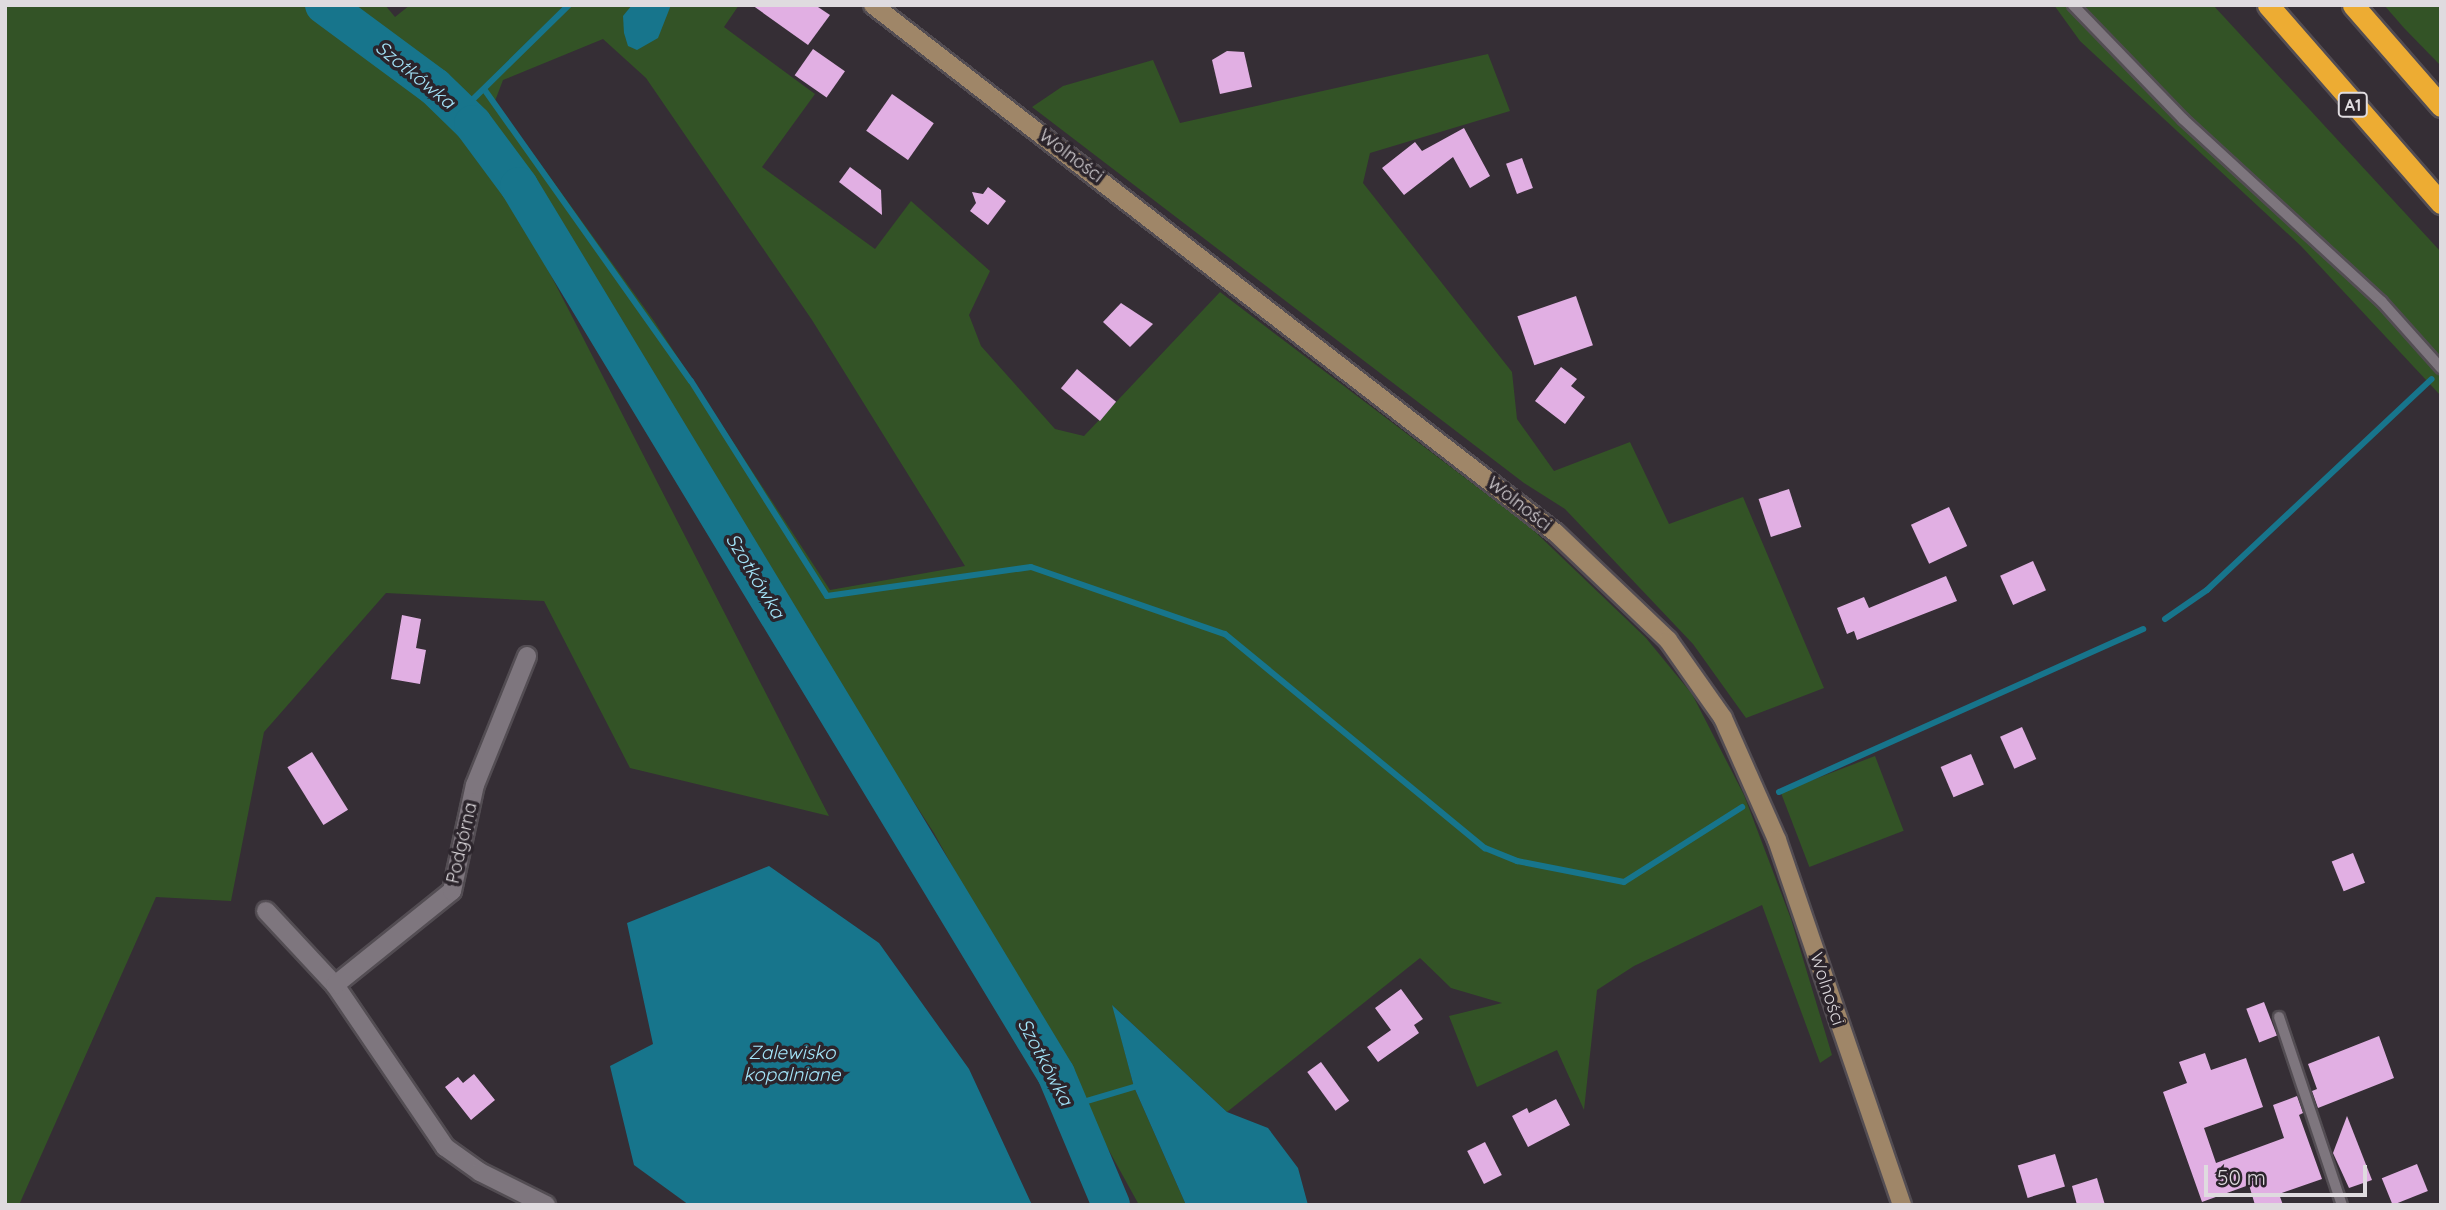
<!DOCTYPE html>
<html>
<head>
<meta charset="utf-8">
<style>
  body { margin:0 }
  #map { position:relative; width:2446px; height:1210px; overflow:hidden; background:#352e35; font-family:Quicksand,sans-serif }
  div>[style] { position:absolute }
  .green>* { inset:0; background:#335326; transform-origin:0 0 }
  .water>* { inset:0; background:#17758c }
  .stream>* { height:6px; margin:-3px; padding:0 3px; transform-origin:3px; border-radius:3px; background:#17758c }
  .river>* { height:38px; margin:-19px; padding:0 19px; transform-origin:19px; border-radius:19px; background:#17758c }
  .building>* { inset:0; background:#e1afe3; transform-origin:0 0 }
  .roads { filter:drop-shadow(2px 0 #534d53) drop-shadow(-2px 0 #534d53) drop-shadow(0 2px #534d53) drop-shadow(0 -2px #534d53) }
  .lane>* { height:10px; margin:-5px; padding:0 5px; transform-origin:5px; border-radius:5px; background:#7e767e }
  .street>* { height:18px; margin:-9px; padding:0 9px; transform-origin:9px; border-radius:9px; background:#7e767e }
  .secondary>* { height:18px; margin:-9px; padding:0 9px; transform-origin:9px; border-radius:9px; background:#9f8668 }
  .highway>* { height:21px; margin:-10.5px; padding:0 10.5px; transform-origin:10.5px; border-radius:10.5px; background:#edac33 }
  span { translate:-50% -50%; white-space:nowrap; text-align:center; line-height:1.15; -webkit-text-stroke:7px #2b242b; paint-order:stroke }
  .shield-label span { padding:2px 5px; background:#2b242b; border:2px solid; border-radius:5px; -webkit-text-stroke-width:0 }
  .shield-label { font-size:16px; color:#dfdbdf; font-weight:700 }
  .street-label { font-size:18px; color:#dfdbdf }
  .water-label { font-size:19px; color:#a4e5fa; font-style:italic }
  .frame { position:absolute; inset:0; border:7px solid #dfdbdf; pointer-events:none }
  .scale { position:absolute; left:2204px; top:1165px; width:163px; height:32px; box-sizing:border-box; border:4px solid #dfdbdf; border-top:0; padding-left:9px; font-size:21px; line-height:24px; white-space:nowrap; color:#dfdbdf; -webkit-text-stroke:5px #2b242b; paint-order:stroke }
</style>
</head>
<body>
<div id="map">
  <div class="green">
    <i style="clip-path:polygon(5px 5px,308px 5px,380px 56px,451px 119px,507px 190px,829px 816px,630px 768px,544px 601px,386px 593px,264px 732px,231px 901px,156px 897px,19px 1205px,5px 1205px)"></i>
    <i style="clip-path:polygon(evenodd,341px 5px,385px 5px,395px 17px,410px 5px,739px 5px,724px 27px,815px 94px,762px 167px,875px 249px,911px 201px,990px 271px,969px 315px,981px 346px,1055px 429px,1084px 436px,1220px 292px,1530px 527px,1646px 638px,1692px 694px,1744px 795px,1791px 919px,1832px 1055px,1820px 1063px,1762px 905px,1634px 966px,1597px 990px,1584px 1110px,1557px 1050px,1477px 1087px,1449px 1016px,1502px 1003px,1451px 988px,1420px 958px,1227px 1112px,1113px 1006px,1134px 1087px,1186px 1205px,1139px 1205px,934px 833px,734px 525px,485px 126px,388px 39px,341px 5px,603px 39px,646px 78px,812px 320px,965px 566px,830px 590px,654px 321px,495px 101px,503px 80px,603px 39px)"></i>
    <i style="clip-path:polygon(2054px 5px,2213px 5px,2441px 252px,2441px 396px,2301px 246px,2080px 41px)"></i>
    <i style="clip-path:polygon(2384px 5px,2441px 5px,2441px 66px,2404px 28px)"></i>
    <i style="clip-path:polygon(1488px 54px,1510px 111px,1370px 153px,1363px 183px,1512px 372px,1517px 419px,1554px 471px,1630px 442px,1669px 524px,1743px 497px,1824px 688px,1746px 718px,1693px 644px,1565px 509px,1524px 483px,1032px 107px,1063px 86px,1153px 60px,1180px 123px)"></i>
    <i style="left:1875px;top:756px;width:80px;height:101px;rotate:69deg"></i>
  </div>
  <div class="water">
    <i style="clip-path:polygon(632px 5px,671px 5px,658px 38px,637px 50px,628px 46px,624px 33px,623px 16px)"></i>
    <i style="clip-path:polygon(769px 866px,879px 943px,969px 1069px,1032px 1205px,689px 1205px,634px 1165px,610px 1066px,653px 1044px,627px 923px)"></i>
    <i style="clip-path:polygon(1112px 1005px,1227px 1112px,1268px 1128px,1298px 1168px,1308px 1205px,1186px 1205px,1134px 1087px)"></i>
  </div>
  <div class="stream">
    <i style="left:484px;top:89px;width:358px;rotate:54.7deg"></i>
    <i style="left:691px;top:381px;width:254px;rotate:57.7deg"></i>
    <i style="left:827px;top:596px;width:206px;rotate:-8.1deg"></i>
    <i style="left:1031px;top:567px;width:205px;rotate:19.1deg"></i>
    <i style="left:1225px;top:634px;width:337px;rotate:39.5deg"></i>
    <i style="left:1485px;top:848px;width:35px;rotate:22deg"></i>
    <i style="left:1517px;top:861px;width:109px;rotate:11.1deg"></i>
    <i style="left:1624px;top:882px;width:140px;rotate:-32.4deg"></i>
    <i style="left:460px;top:112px;width:153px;rotate:-44.5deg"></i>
    <i style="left:2165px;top:619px;width:51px;rotate:-34.6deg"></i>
    <i style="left:2207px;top:590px;width:308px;rotate:-43.2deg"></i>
    <i style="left:1779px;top:792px;width:399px;rotate:-24.1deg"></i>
    <i style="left:1070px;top:1106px;width:67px;rotate:-16.5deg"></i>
  </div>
  <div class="river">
    <i style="left:324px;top:5px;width:138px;rotate:36.5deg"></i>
    <i style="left:435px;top:87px;width:53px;rotate:44.2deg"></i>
    <i style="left:473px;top:124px;width:77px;rotate:53.4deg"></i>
    <i style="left:519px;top:186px;width:1038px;rotate:58.84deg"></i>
    <i style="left:1056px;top:1074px;width:142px;rotate:67.2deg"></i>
  </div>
  <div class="building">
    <i style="clip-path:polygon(752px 5px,815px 5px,830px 15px,808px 45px)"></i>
    <i style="left:813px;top:49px;width:39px;height:32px;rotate:35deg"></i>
    <i style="clip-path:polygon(1227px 51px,1244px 52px,1252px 87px,1220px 94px,1212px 60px)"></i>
    <i style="left:892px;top:94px;width:51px;height:45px;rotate:35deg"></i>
    <i style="clip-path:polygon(1464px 128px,1490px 176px,1470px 188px,1453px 157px,1404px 195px,1382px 168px,1415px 142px,1422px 151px)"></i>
    <i style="left:1522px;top:158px;width:32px;height:17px;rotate:70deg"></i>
    <i style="clip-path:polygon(850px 167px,881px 190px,882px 215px,839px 182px)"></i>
    <i style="clip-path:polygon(988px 187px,1006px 201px,988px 225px,970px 211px,976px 203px,972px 192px,983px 194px)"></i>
    <i style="left:1576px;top:296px;width:52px;height:62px;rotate:71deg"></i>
    <i style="clip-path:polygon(1121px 303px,1153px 324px,1130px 347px,1103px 322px)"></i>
    <i style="clip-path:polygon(1561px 367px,1577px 379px,1571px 386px,1585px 397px,1565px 424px,1535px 401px)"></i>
    <i style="left:1077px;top:369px;width:51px;height:25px;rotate:40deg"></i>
    <i style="left:1789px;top:489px;width:40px;height:32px;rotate:72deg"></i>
    <i style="left:1949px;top:507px;width:43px;height:42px;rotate:65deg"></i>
    <i style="left:2033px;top:561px;width:32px;height:36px;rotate:66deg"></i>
    <i style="clip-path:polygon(1946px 576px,1957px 601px,1857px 640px,1854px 631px,1847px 634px,1837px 608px,1864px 597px,1869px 608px)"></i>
    <i style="clip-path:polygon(402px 615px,421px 619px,416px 648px,426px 650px,420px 684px,391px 679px)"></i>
    <i style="left:2022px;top:727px;width:35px;height:24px;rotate:66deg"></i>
    <i style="left:312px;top:752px;width:68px;height:29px;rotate:58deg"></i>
    <i style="left:1971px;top:754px;width:33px;height:33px;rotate:67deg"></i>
    <i style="left:2353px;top:853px;width:32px;height:23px;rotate:68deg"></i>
    <i style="clip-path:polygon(1401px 989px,1423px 1019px,1414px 1025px,1419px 1033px,1378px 1062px,1367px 1047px,1391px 1030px,1375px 1008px)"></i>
    <i style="left:2264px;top:1002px;width:36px;height:19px;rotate:69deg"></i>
    <i style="clip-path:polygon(2379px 1036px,2394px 1078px,2318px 1108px,2312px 1091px,2317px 1089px,2308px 1064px)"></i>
    <i style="clip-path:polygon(2205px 1053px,2211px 1070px,2246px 1058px,2263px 1107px,2204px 1128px,2216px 1163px,2284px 1138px,2273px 1105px,2297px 1096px,2303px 1113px,2299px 1115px,2322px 1179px,2279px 1194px,2283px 1205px,2255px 1205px,2249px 1185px,2202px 1202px,2163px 1092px,2187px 1083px,2179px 1062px)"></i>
    <i style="left:1321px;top:1062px;width:48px;height:17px;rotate:54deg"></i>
    <i style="clip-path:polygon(474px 1074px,495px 1100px,471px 1120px,445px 1087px,458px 1077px,463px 1083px)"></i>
    <i style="clip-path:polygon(1556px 1099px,1570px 1125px,1528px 1147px,1512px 1116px,1527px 1108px,1529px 1113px)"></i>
    <i style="clip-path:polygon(2347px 1116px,2372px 1180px,2349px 1188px,2333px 1153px)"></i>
    <i style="left:1485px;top:1142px;width:37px;height:20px;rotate:63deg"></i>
    <i style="left:2055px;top:1154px;width:34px;height:39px;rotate:73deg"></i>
    <i style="left:2417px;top:1164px;width:29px;height:38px;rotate:68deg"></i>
    <i style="clip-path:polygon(2097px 1178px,2105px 1205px,2077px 1205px,2072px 1186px)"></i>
  </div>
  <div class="roads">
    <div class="lane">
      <i style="left:2073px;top:5px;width:158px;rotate:46deg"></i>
      <i style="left:2183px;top:119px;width:270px;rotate:42.6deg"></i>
      <i style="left:2382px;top:302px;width:89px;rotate:48.2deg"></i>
      <i style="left:2279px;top:1017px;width:198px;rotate:71.5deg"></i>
    </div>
    <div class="street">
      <i style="left:266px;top:911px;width:101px;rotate:47deg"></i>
      <i style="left:335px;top:985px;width:196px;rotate:55.8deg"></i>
      <i style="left:445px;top:1147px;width:43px;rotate:35.5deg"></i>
      <i style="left:480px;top:1172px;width:74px;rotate:26.6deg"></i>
      <i style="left:335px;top:985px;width:150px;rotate:-38.8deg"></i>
      <i style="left:452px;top:891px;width:108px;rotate:-77.8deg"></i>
      <i style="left:475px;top:785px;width:139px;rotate:-68deg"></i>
    </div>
    <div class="secondary">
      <i style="left:873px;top:5px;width:863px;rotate:37.71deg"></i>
      <i style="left:1556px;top:533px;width:155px;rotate:43.7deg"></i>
      <i style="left:1668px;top:640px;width:95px;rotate:54.8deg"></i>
      <i style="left:1723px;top:718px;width:133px;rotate:66.1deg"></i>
      <i style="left:1777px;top:840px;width:386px;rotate:71.1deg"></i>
    </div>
    <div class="highway">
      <i style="left:2268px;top:5px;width:263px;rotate:48.9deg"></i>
      <i style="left:2353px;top:5px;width:134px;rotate:48.9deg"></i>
    </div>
  </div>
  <div class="shield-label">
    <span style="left:2353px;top:105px">A1</span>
  </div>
  <div class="street-label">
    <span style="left:1071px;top:156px;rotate:37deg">Wolności</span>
    <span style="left:1519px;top:504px;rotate:38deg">Wolności</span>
    <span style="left:462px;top:843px;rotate:-77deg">Podgórna</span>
    <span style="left:1827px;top:989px;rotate:72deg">Wolności</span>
  </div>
  <div class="water-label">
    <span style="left:415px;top:75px;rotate:39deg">Szotkówka</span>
    <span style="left:755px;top:576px;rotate:59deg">Szotkówka</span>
    <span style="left:792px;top:1064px">Zalewisko<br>kopalniane</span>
    <span style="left:1045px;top:1062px;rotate:62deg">Szotkówka</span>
  </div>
  <div class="frame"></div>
  <div class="scale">50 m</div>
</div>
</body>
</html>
